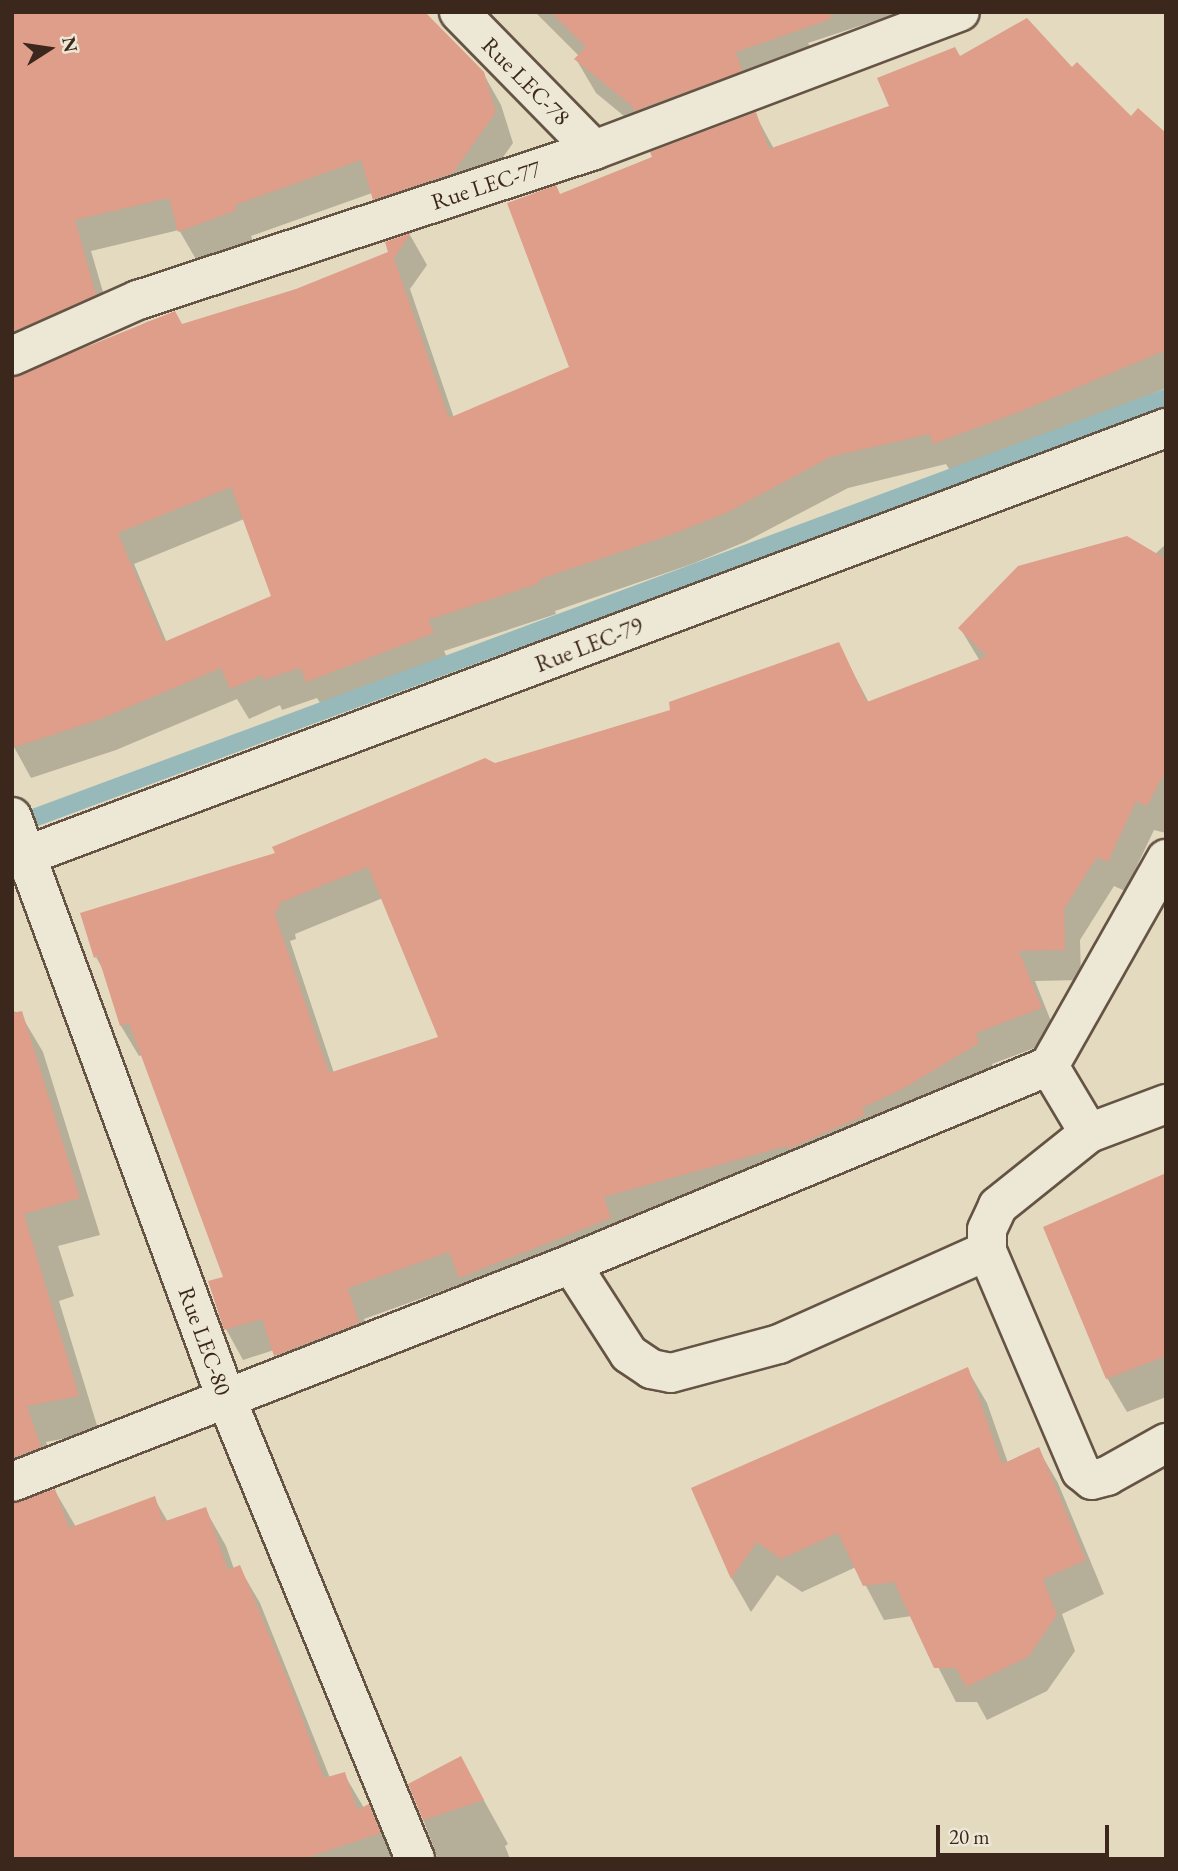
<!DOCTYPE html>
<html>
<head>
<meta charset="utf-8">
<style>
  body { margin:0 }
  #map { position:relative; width:1178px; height:1871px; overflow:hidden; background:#e3dac0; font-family:"EB Garamond",serif }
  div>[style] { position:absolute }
  .shadow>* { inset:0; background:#0003 }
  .stream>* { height:18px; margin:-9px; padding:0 9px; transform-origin:9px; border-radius:9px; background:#97b9ba }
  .building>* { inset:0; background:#de9e8a }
  .roads { filter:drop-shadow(2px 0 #655444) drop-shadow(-2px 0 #655444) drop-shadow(0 2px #655444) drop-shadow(0 -2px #655444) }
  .minor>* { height:38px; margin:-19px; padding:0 19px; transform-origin:19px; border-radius:19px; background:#ede7d6 }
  span { translate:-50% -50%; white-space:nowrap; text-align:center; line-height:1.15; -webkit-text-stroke:5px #ede7d6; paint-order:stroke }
  .street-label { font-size:23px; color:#3b271b }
  .frame { position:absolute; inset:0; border:14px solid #3b271b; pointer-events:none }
  .north { position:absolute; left:14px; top:14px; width:70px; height:70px; -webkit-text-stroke:5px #ede7d6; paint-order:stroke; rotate:78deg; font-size:19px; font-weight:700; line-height:28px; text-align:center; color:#3b271b }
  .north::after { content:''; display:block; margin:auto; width:24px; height:32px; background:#3b271b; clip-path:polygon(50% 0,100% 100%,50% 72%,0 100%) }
  .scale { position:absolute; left:936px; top:1825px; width:173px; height:32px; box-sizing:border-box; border:4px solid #3b271b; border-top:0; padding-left:9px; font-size:21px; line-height:24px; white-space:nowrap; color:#3b271b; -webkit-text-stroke:5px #ede7d6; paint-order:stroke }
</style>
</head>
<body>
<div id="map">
  <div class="shadow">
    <i style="clip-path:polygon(12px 12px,483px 73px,501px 105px,513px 143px,470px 204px,392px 230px,372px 193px,251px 236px,253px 241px,197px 261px,179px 230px,91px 251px,113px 326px,12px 373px)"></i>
    <i style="clip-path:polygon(535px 12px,902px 12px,808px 43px,820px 64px,652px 139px,596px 93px,576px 59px,579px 56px)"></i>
    <i style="clip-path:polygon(evenodd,755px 114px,774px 149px,1166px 333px,1166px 388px,1037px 442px,952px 474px,946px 464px,848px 488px,745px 542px,692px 564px,555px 611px,556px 614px,444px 651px,450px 664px,325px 711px,317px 698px,282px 710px,280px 705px,249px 719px,237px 699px,116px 750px,31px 778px,14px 747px,109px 341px,147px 322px,174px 313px,181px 326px,297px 291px,390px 253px,387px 243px,410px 235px,427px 265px,410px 289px,454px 418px,572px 368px,560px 196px,755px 114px,244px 519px,273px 597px,167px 643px,134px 564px,244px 519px)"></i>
    <i style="clip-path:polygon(evenodd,1166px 544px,1166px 833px,1154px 830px,1125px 891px,1114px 886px,1080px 940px,1081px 980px,1035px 981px,1058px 1039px,992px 1064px,995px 1074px,478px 1308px,464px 1283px,364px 1319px,375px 1354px,293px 1386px,274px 1350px,243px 1360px,226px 1329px,210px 1283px,225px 1278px,142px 1055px,139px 1056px,121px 1026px,105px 973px,96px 957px,277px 854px,495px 765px,672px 711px,838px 644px,869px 703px,980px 661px,960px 628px,1155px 554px,1166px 544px,383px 898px,441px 1038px,334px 1073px,290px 941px,296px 939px,295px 934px,383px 898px)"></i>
    <i style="clip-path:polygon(12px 1010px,21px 1015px,43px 1052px,100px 1235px,58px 1246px,74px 1296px,59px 1301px,99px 1432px,46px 1442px,61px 1484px,44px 1492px,45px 1494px,55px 1491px,76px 1527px,154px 1498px,168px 1522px,205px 1509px,226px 1546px,234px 1569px,239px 1567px,260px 1603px,330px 1778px,344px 1774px,364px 1808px,368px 1806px,396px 1859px,12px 1859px)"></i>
    <i style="clip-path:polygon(1166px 1175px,1166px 1397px,1127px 1412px,1107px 1378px)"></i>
    <i style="clip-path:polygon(967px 1369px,987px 1403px,1008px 1463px,1038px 1449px,1058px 1483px,1104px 1594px,1062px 1614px,1075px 1651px,1047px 1691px,987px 1720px,977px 1702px,956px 1702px,912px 1616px,884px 1620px,856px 1567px,802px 1592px,777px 1575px,751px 1612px,732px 1579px,694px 1489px)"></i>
    <i style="clip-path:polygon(461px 1759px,508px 1844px,505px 1846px,510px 1859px,438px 1859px,410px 1785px)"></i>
  </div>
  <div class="stream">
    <i style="left:12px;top:826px;width:1231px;rotate:-20.35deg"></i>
  </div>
  <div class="building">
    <i style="clip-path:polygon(12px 12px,425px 12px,484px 72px,496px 112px,453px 173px,373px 200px,361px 160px,235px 205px,237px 210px,178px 232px,169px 198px,75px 220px,96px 295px,12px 332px)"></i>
    <i style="clip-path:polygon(551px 12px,830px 12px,831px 19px,736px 52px,742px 71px,634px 111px,632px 106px,574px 59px,586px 47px)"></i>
    <i style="clip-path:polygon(evenodd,1027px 18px,1072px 67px,1077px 62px,1131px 116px,1138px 108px,1166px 133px,1166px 350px,1019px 412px,933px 444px,929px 434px,830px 457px,728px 512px,673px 534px,538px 580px,540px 583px,428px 620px,434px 633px,306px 682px,300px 668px,263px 680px,262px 675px,230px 689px,221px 668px,98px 720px,12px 748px,12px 377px,175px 311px,182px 324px,296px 289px,388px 252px,385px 242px,411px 233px,394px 258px,449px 418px,569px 367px,507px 203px,556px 185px,560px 194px,652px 157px,650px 152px,756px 112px,769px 149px,889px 106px,877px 78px,955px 47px,960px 56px,1027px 18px,231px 487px,271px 596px,164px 642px,118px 533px,231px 487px)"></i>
    <i style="clip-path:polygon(evenodd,1127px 536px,1166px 559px,1166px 770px,1147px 806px,1136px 801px,1108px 862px,1097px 857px,1064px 909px,1065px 950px,1019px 951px,1042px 1008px,976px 1033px,979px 1043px,904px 1088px,862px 1108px,865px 1115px,788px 1149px,786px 1146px,604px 1197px,611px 1218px,459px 1278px,449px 1252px,348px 1288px,359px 1323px,274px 1356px,262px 1319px,224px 1330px,208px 1281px,223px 1277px,129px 1023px,120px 1026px,98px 956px,94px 958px,80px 913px,275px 853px,272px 847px,485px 758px,495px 763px,670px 710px,669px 702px,839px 642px,867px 702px,987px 656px,958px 628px,1018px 566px,1127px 536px,368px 867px,438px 1037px,329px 1073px,274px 911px,280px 909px,279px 903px,368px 867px)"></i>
    <i style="clip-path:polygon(22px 1011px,80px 1198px,24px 1214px,79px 1396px,27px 1406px,41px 1447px,12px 1458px,12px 1013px)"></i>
    <i style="clip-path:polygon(1166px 1173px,1166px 1356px,1106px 1379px,1043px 1227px)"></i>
    <i style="clip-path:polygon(968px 1367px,1002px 1464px,1039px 1447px,1086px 1560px,1043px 1579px,1057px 1615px,1028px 1657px,966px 1687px,956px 1668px,934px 1668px,894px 1582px,863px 1586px,838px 1533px,781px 1559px,757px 1542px,731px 1579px,691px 1488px)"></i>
    <i style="clip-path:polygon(55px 1489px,69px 1528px,155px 1496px,163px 1522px,206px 1507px,228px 1570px,240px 1565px,292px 1690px,324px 1778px,345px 1772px,357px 1810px,369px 1804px,381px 1833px,303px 1859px,12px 1859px,12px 1503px)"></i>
    <i style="clip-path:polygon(461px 1756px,484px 1800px,423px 1820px,408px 1784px)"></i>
  </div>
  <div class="roads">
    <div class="minor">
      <i style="left:459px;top:12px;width:193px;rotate:45.6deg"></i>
      <i style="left:12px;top:356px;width:138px;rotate:-24deg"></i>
      <i style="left:138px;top:300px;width:480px;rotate:-18.2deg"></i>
      <i style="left:594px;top:150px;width:391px;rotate:-20.7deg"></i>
      <i style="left:12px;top:817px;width:619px;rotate:69.78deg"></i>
      <i style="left:226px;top:1398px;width:498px;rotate:67.7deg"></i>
      <i style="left:12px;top:861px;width:1233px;rotate:-20.57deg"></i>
      <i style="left:1049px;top:1066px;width:78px;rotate:59.2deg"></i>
      <i style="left:1166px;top:1104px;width:82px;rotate:159.4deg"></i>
      <i style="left:1089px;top:1133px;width:117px;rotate:141.3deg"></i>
      <i style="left:998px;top:1206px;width:26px;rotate:115deg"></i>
      <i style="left:987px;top:1230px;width:21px;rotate:90deg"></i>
      <i style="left:987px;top:1251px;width:239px;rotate:66.9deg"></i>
      <i style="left:1081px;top:1471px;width:14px;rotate:39deg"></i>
      <i style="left:1092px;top:1480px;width:16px;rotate:-15deg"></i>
      <i style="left:1107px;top:1476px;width:68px;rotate:-29.2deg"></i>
      <i style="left:571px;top:1264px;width:107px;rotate:57.2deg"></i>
      <i style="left:629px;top:1354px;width:27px;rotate:34deg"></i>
      <i style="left:651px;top:1369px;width:20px;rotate:11deg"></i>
      <i style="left:671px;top:1373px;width:112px;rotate:-15deg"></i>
      <i style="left:779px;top:1344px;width:228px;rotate:-24.1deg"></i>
      <i style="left:12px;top:1482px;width:600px;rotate:-21.3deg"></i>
      <i style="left:571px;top:1264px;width:517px;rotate:-22.5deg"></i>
      <i style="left:1049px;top:1066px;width:238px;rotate:-60.5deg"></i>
    </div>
  </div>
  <div class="street-label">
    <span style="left:526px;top:81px;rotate:45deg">Rue LEC-78</span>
    <span style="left:486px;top:185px;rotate:-18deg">Rue LEC-77</span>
    <span style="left:589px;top:645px;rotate:-21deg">Rue LEC-79</span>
    <span style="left:205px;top:1341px;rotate:70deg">Rue LEC-80</span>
  </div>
  <div class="frame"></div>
  <div class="north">N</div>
  <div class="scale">20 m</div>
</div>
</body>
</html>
